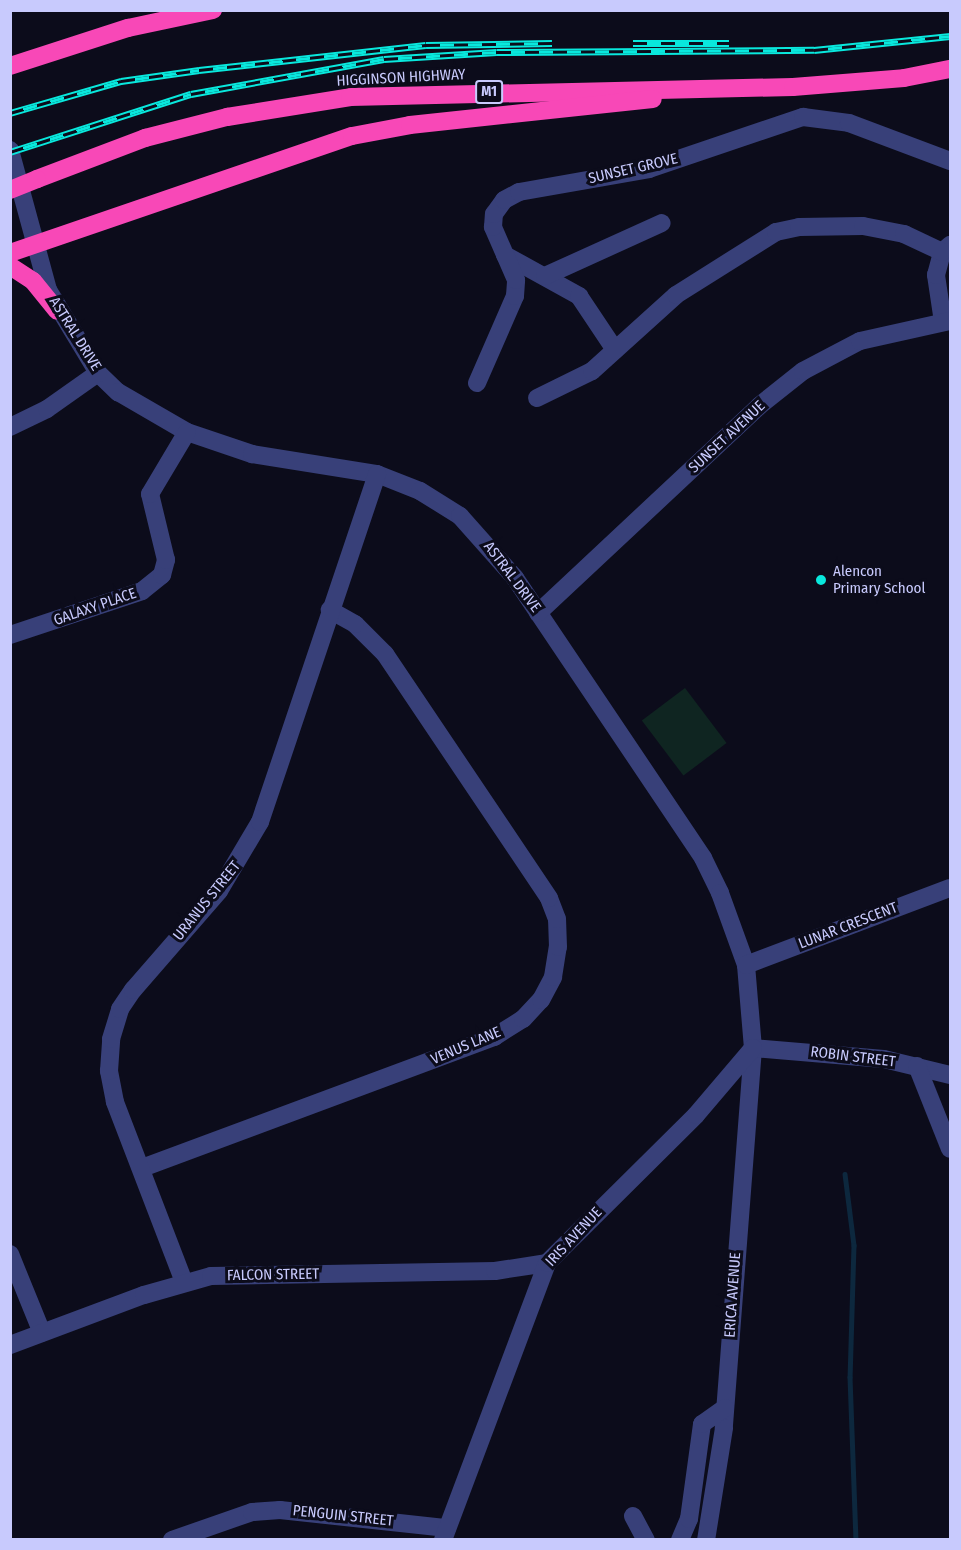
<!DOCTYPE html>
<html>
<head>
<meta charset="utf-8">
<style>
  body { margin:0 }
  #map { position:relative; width:961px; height:1550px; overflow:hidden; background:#0c0c1b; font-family:"Fira Sans Condensed",sans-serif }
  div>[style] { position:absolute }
  .green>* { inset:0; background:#0f2521; transform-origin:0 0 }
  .stream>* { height:4.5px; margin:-2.25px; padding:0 2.25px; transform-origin:2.25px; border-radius:2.25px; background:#0d283e }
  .minor>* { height:18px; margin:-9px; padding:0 9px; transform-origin:9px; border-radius:9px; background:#384079 }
  .highway>* { height:18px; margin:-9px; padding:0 9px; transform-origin:9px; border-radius:9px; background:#f848b7 }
  .rail>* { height:7px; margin-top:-3.5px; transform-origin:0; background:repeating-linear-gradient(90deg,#0c0c1b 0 14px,#09e8dd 0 28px); box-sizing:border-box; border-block:2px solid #09e8dd }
  .highway-bridge>* { height:18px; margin:-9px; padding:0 9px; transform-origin:9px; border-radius:9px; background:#f848b7 }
  .dots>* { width:16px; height:16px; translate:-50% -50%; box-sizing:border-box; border:3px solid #0c0c1b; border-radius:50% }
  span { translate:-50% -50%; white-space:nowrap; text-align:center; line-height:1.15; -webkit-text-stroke:6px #0c0c1b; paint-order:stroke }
  .shield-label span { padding:2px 4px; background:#0c0c1b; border:2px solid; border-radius:4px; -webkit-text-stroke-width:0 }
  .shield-label { font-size:14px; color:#c8cafd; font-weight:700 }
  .street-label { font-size:15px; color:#c8cafd }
  .poi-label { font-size:15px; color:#c8cafd }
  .left { translate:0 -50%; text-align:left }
  .frame { position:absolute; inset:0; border:12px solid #c8cafd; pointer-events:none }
</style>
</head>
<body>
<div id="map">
  <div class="green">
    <i style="left:685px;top:688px;width:69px;height:54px;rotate:53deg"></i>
  </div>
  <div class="stream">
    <i style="left:845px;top:1174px;width:72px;rotate:82.8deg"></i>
    <i style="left:854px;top:1245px;width:132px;rotate:91.7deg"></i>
    <i style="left:850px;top:1377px;width:163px;rotate:87.9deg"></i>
  </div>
  <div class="minor">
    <i style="left:10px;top:150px;width:145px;rotate:74.8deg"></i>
    <i style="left:48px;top:290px;width:97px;rotate:58.9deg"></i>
    <i style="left:98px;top:373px;width:28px;rotate:44deg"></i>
    <i style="left:118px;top:392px;width:80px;rotate:30.1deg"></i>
    <i style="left:187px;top:432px;width:69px;rotate:18.7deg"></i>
    <i style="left:252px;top:454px;width:127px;rotate:9.1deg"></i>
    <i style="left:377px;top:474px;width:46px;rotate:21.6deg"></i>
    <i style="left:420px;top:491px;width:47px;rotate:32deg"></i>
    <i style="left:460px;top:516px;width:83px;rotate:48.4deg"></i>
    <i style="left:515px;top:578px;width:337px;rotate:56.1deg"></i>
    <i style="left:703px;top:858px;width:39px;rotate:64deg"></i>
    <i style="left:720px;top:893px;width:77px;rotate:70.1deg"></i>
    <i style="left:746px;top:965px;width:83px;rotate:85.2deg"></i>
    <i style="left:753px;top:1048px;width:381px;rotate:94.4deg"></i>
    <i style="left:724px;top:1428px;width:113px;rotate:99.1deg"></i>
    <i style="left:505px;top:255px;width:85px;rotate:29deg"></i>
    <i style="left:579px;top:296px;width:65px;rotate:56.3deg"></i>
    <i style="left:545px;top:276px;width:128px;rotate:-24.4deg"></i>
    <i style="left:943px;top:322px;width:48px;rotate:-98.5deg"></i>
    <i style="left:936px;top:275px;width:24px;rotate:-75deg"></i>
    <i style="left:942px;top:252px;width:11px;rotate:-41deg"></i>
    <i style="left:477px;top:383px;width:95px;rotate:-66.4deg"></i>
    <i style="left:515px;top:296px;width:16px;rotate:-86deg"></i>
    <i style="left:516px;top:280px;width:58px;rotate:-113.5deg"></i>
    <i style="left:493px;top:227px;width:13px;rotate:-86deg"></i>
    <i style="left:494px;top:214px;width:17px;rotate:-54deg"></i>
    <i style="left:504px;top:200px;width:17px;rotate:-28deg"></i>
    <i style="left:519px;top:192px;width:132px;rotate:-10deg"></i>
    <i style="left:649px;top:169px;width:163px;rotate:-18.7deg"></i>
    <i style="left:803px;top:117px;width:46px;rotate:7.4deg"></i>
    <i style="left:849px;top:123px;width:108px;rotate:20.6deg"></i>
    <i style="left:537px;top:398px;width:61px;rotate:-26.1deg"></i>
    <i style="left:592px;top:371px;width:113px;rotate:-42.1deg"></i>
    <i style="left:676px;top:295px;width:118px;rotate:-32.2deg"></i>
    <i style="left:776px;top:232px;width:24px;rotate:-12deg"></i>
    <i style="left:799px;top:227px;width:64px;rotate:-0.9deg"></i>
    <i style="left:863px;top:226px;width:42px;rotate:11deg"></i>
    <i style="left:904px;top:234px;width:42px;rotate:25.3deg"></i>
    <i style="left:10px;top:427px;width:41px;rotate:-25.9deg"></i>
    <i style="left:47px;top:409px;width:62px;rotate:-35.2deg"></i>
    <i style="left:538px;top:613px;width:303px;rotate:-43.1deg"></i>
    <i style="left:759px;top:406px;width:56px;rotate:-38.5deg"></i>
    <i style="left:803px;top:371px;width:64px;rotate:-27.8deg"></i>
    <i style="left:860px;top:341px;width:92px;rotate:-12.5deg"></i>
    <i style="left:10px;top:635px;width:139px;rotate:-18.4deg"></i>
    <i style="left:142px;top:591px;width:26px;rotate:-39deg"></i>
    <i style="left:162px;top:575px;width:16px;rotate:-75deg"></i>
    <i style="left:166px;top:560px;width:68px;rotate:-103.6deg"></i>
    <i style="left:150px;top:494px;width:72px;rotate:-59.2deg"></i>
    <i style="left:746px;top:965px;width:218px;rotate:-20.7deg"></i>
    <i style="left:753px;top:1048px;width:131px;rotate:4.8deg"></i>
    <i style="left:884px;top:1059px;width:68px;rotate:13.6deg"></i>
    <i style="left:917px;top:1066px;width:89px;rotate:68.3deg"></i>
    <i style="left:142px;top:1168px;width:376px;rotate:-20.4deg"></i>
    <i style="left:494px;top:1037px;width:34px;rotate:-32deg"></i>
    <i style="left:523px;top:1019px;width:26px;rotate:-47deg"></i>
    <i style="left:541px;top:1000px;width:26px;rotate:-62deg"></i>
    <i style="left:553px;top:977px;width:30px;rotate:-81deg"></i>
    <i style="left:558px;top:947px;width:28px;rotate:-92deg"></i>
    <i style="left:557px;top:919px;width:22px;rotate:-111deg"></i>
    <i style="left:549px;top:898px;width:294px;rotate:-123.9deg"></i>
    <i style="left:385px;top:654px;width:42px;rotate:-135deg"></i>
    <i style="left:355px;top:624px;width:29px;rotate:-151deg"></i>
    <i style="left:10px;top:1254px;width:85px;rotate:67.9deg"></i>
    <i style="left:184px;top:1282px;width:193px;rotate:-111deg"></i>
    <i style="left:115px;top:1102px;width:32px;rotate:-101deg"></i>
    <i style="left:109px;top:1071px;width:32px;rotate:-86deg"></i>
    <i style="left:111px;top:1039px;width:31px;rotate:-73deg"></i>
    <i style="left:120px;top:1009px;width:23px;rotate:-56deg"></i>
    <i style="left:133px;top:990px;width:131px;rotate:-49deg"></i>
    <i style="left:219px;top:891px;width:80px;rotate:-59.3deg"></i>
    <i style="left:260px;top:822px;width:367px;rotate:-71.4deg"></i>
    <i style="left:10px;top:1345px;width:143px;rotate:-20.5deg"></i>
    <i style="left:144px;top:1295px;width:70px;rotate:-15.8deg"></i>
    <i style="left:211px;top:1276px;width:284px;rotate:-1deg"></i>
    <i style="left:495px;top:1271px;width:53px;rotate:-8.7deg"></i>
    <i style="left:633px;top:1516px;width:27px;rotate:62deg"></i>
    <i style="left:172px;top:1540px;width:85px;rotate:-19.3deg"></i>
    <i style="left:252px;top:1512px;width:28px;rotate:-4deg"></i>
    <i style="left:280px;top:1510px;width:168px;rotate:6.2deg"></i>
    <i style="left:443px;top:1540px;width:296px;rotate:-69.4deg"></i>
    <i style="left:547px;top:1263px;width:210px;rotate:-44.8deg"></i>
    <i style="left:696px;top:1115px;width:88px;rotate:-49.6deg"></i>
    <i style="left:680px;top:1540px;width:23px;rotate:-67deg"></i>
    <i style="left:689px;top:1519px;width:96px;rotate:-82.2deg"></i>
    <i style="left:702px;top:1424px;width:28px;rotate:-35deg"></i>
  </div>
  <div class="highway">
    <i style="left:10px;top:66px;width:124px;rotate:-17.9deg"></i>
    <i style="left:128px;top:28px;width:87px;rotate:-12deg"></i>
    <i style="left:37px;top:179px;width:116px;rotate:-20.8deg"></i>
    <i style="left:145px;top:138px;width:85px;rotate:-14.4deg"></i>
    <i style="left:227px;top:117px;width:125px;rotate:-9.2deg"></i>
    <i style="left:350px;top:97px;width:443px;rotate:-1.3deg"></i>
    <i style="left:793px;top:87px;width:111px;rotate:-4.6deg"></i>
    <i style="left:904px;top:78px;width:47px;rotate:-11.1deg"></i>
    <i style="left:10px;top:253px;width:361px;rotate:-18.9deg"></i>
    <i style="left:352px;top:136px;width:59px;rotate:-10.7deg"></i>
    <i style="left:410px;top:125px;width:244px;rotate:-6.1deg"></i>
    <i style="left:10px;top:266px;width:27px;rotate:33deg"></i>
    <i style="left:33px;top:281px;width:38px;rotate:51deg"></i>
  </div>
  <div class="rail">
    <i style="left:633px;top:43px;width:96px"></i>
    <i style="left:10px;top:113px;width:116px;rotate:-16.1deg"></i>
    <i style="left:121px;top:81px;width:79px;rotate:-8deg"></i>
    <i style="left:199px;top:70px;width:228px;rotate:-6.3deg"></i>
    <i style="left:426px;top:45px;width:126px;rotate:-0.9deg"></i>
    <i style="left:10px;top:152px;width:190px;rotate:-17.8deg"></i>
    <i style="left:191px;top:94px;width:196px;rotate:-10.3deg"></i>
    <i style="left:384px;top:59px;width:113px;rotate:-3.5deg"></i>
    <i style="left:497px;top:52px;width:317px;rotate:-0.4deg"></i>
    <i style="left:814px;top:50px;width:137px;rotate:-5.9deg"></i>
  </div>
  <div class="highway-bridge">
    <i style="left:10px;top:190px;width:29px;rotate:-22deg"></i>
  </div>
  <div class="dots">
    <i style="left:821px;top:580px;background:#09e8dd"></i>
  </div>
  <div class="shield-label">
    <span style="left:489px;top:92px">M1</span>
  </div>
  <div class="street-label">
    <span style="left:401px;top:78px;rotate:-3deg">HIGGINSON HIGHWAY</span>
    <span style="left:633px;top:169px;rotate:-13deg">SUNSET GROVE</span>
    <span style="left:75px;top:334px;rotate:58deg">ASTRAL DRIVE</span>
    <span style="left:727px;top:437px;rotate:-43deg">SUNSET AVENUE</span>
    <span style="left:512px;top:577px;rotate:53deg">ASTRAL DRIVE</span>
    <span style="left:95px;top:607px;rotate:-19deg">GALAXY PLACE</span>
    <span style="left:207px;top:901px;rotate:-51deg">URANUS STREET</span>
    <span style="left:848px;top:926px;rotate:-21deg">LUNAR CRESCENT</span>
    <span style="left:466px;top:1046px;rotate:-23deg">VENUS LANE</span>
    <span style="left:853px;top:1057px;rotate:7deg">ROBIN STREET</span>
    <span style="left:574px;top:1237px;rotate:-47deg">IRIS AVENUE</span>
    <span style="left:273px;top:1275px;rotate:-1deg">FALCON STREET</span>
    <span style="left:733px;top:1295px;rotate:-86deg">ERICA AVENUE</span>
    <span style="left:343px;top:1516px;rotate:6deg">PENGUIN STREET</span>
  </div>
  <div class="poi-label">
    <span class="left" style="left:833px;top:580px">Alencon<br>Primary School</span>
  </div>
  <div class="frame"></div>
</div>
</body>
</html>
